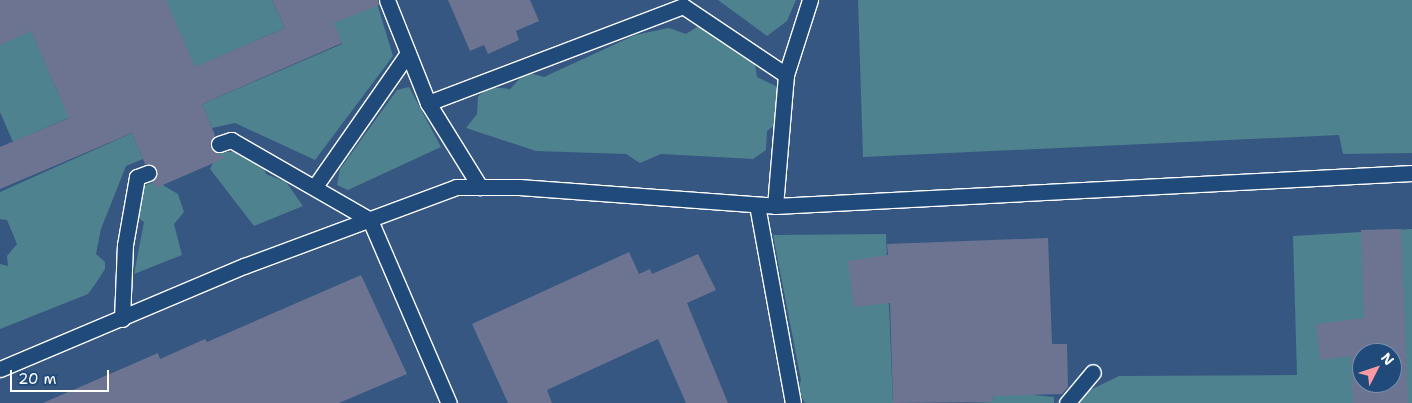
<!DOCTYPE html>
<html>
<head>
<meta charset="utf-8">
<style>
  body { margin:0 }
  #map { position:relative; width:1412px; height:403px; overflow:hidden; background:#1f4a7a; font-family:"Shantell Sans",sans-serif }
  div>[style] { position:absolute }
  .built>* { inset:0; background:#365781 }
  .green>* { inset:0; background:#4e828e }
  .building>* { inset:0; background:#6d7491 }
  .roads { filter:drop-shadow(1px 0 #fff) drop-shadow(-1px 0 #fff) drop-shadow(0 1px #fff) drop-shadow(0 -1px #fff) }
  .service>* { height:15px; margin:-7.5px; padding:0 7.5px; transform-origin:7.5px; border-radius:7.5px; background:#1f4a7a }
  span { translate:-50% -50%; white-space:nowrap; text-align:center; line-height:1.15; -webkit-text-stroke:4.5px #1f4a7a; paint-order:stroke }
  .north { position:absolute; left:1352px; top:343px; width:50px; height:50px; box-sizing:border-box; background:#1f4a7a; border:1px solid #7992af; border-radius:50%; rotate:49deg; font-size:14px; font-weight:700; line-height:20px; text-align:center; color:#fff }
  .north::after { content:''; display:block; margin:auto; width:18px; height:22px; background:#ff9aa2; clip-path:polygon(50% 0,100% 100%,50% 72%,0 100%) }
  .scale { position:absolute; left:10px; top:370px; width:99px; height:22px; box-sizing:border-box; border:2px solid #fff; border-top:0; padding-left:6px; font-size:15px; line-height:18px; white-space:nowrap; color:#fff; -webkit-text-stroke:4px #1f4a7a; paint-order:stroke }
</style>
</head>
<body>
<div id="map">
  <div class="built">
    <i style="clip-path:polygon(evenodd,0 0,1412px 0,1412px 403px,0 403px,0 0,1362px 353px,1392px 353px,1392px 383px,1362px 383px,1362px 353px)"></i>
  </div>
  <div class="green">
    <i style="clip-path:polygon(18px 0,59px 95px,119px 96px,13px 142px,0 112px,0 45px,8px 41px)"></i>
    <i style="clip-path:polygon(166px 0,272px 0,285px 28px,184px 72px)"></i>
    <i style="clip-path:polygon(376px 0,393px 56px,315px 160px,235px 123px,212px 128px,202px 104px,342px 44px,328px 9px)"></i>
    <i style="clip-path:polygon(718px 0,796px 0,787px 21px,767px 36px)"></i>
    <i style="clip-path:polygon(858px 0,1412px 0,1412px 153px,1343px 154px,1339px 135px,863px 157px)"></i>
    <i style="clip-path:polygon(700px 25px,754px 59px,757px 77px,780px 88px,781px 120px,767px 131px,766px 150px,753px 159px,661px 154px,640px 163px,626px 154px,536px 151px,466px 128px,477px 114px,478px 96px,491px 87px,510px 89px,526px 72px,544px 77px,635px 35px,669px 28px,686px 34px)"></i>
    <i style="clip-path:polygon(409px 87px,441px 147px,348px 190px,337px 185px,340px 169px,397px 90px)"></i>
    <i style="clip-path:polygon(132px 133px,143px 159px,126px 166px,101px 229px,96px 254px,105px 262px,105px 269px,96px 283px,88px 294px,0 329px,0 264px,8px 266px,7px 256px,17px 244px,7px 220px,0 219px,0 192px)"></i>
    <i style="clip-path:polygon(238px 151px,262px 163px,266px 174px,286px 182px,303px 206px,254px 226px,210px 169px,218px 153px)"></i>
    <i style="clip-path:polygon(156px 181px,178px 194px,184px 212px,174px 224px,182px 255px,134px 274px,144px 222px,138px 218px,134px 200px,141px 187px)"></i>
    <i style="clip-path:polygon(evenodd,1412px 229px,1412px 403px,1079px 403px,1086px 392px,1119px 376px,1297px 375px,1293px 236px,1412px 229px,1362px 353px,1392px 353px,1392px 383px,1362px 383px,1362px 353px)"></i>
    <i style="clip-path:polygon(886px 234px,893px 403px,805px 403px,798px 390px,801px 380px,773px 235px)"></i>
    <i style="clip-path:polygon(1032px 387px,1033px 395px,1054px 397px,1054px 403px,968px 403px,993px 402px,994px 388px)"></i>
  </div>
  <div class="building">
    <i style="clip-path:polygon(0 0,166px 0,195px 67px,285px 28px,272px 0,378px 0,379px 5px,334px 23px,342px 43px,202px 104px,215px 135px,210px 147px,225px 158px,156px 188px,152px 181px,157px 169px,145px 164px,132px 133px,0 189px,0 147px,69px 118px,31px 31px,0 45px)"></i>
    <i style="clip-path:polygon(448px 0,530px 0,539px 21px,516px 31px,519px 40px,488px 54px,484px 45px,470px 51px)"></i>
    <i style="clip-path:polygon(evenodd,1401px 229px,1408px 403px,1353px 403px,1351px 356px,1320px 360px,1316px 324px,1364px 318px,1361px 230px,1401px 229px,1362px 353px,1392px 353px,1392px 383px,1362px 383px,1362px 353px)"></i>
    <i style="clip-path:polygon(1048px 238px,1052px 344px,1067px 344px,1068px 387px,1062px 394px,993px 396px,993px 402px,893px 403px,890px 303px,854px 307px,848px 261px,888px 255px,887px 244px)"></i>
    <i style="clip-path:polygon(629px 252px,639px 274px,650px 269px,652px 274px,698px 254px,716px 290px,687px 303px,728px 403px,686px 403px,658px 339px,547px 390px,552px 403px,508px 403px,472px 324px)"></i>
    <i style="clip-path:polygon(361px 275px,407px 374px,339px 403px,43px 403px,158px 353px,160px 359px,205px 339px,207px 342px)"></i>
  </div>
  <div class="roads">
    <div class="service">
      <i style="left:387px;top:0;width:111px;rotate:68.3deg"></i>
      <i style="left:428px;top:103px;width:99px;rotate:58.2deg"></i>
      <i style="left:428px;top:103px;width:273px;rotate:-20.8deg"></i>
      <i style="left:683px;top:6px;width:124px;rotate:33.8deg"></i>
      <i style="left:219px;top:144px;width:13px;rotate:-18deg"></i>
      <i style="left:231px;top:140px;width:160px;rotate:29.9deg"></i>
      <i style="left:370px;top:220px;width:199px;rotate:66.7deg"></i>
      <i style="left:316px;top:185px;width:161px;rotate:-55.1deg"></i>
      <i style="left:757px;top:205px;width:201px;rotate:79.7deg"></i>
      <i style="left:775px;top:206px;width:131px;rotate:-85.2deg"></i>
      <i style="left:786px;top:75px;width:79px;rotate:-72.3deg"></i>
      <i style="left:122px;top:319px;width:74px;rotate:-87.7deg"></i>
      <i style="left:125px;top:245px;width:69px;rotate:-80deg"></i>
      <i style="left:137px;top:177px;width:12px;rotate:-20deg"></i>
      <i style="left:0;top:369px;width:265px;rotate:-22.9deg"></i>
      <i style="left:244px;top:266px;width:226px;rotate:-20.4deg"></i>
      <i style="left:456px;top:187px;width:63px"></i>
      <i style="left:519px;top:187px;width:257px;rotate:4.2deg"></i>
      <i style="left:775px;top:206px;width:638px;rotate:-2.97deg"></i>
      <i style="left:1067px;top:403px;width:40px;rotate:-50deg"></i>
    </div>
  </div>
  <div class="north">N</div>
  <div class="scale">20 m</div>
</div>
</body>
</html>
